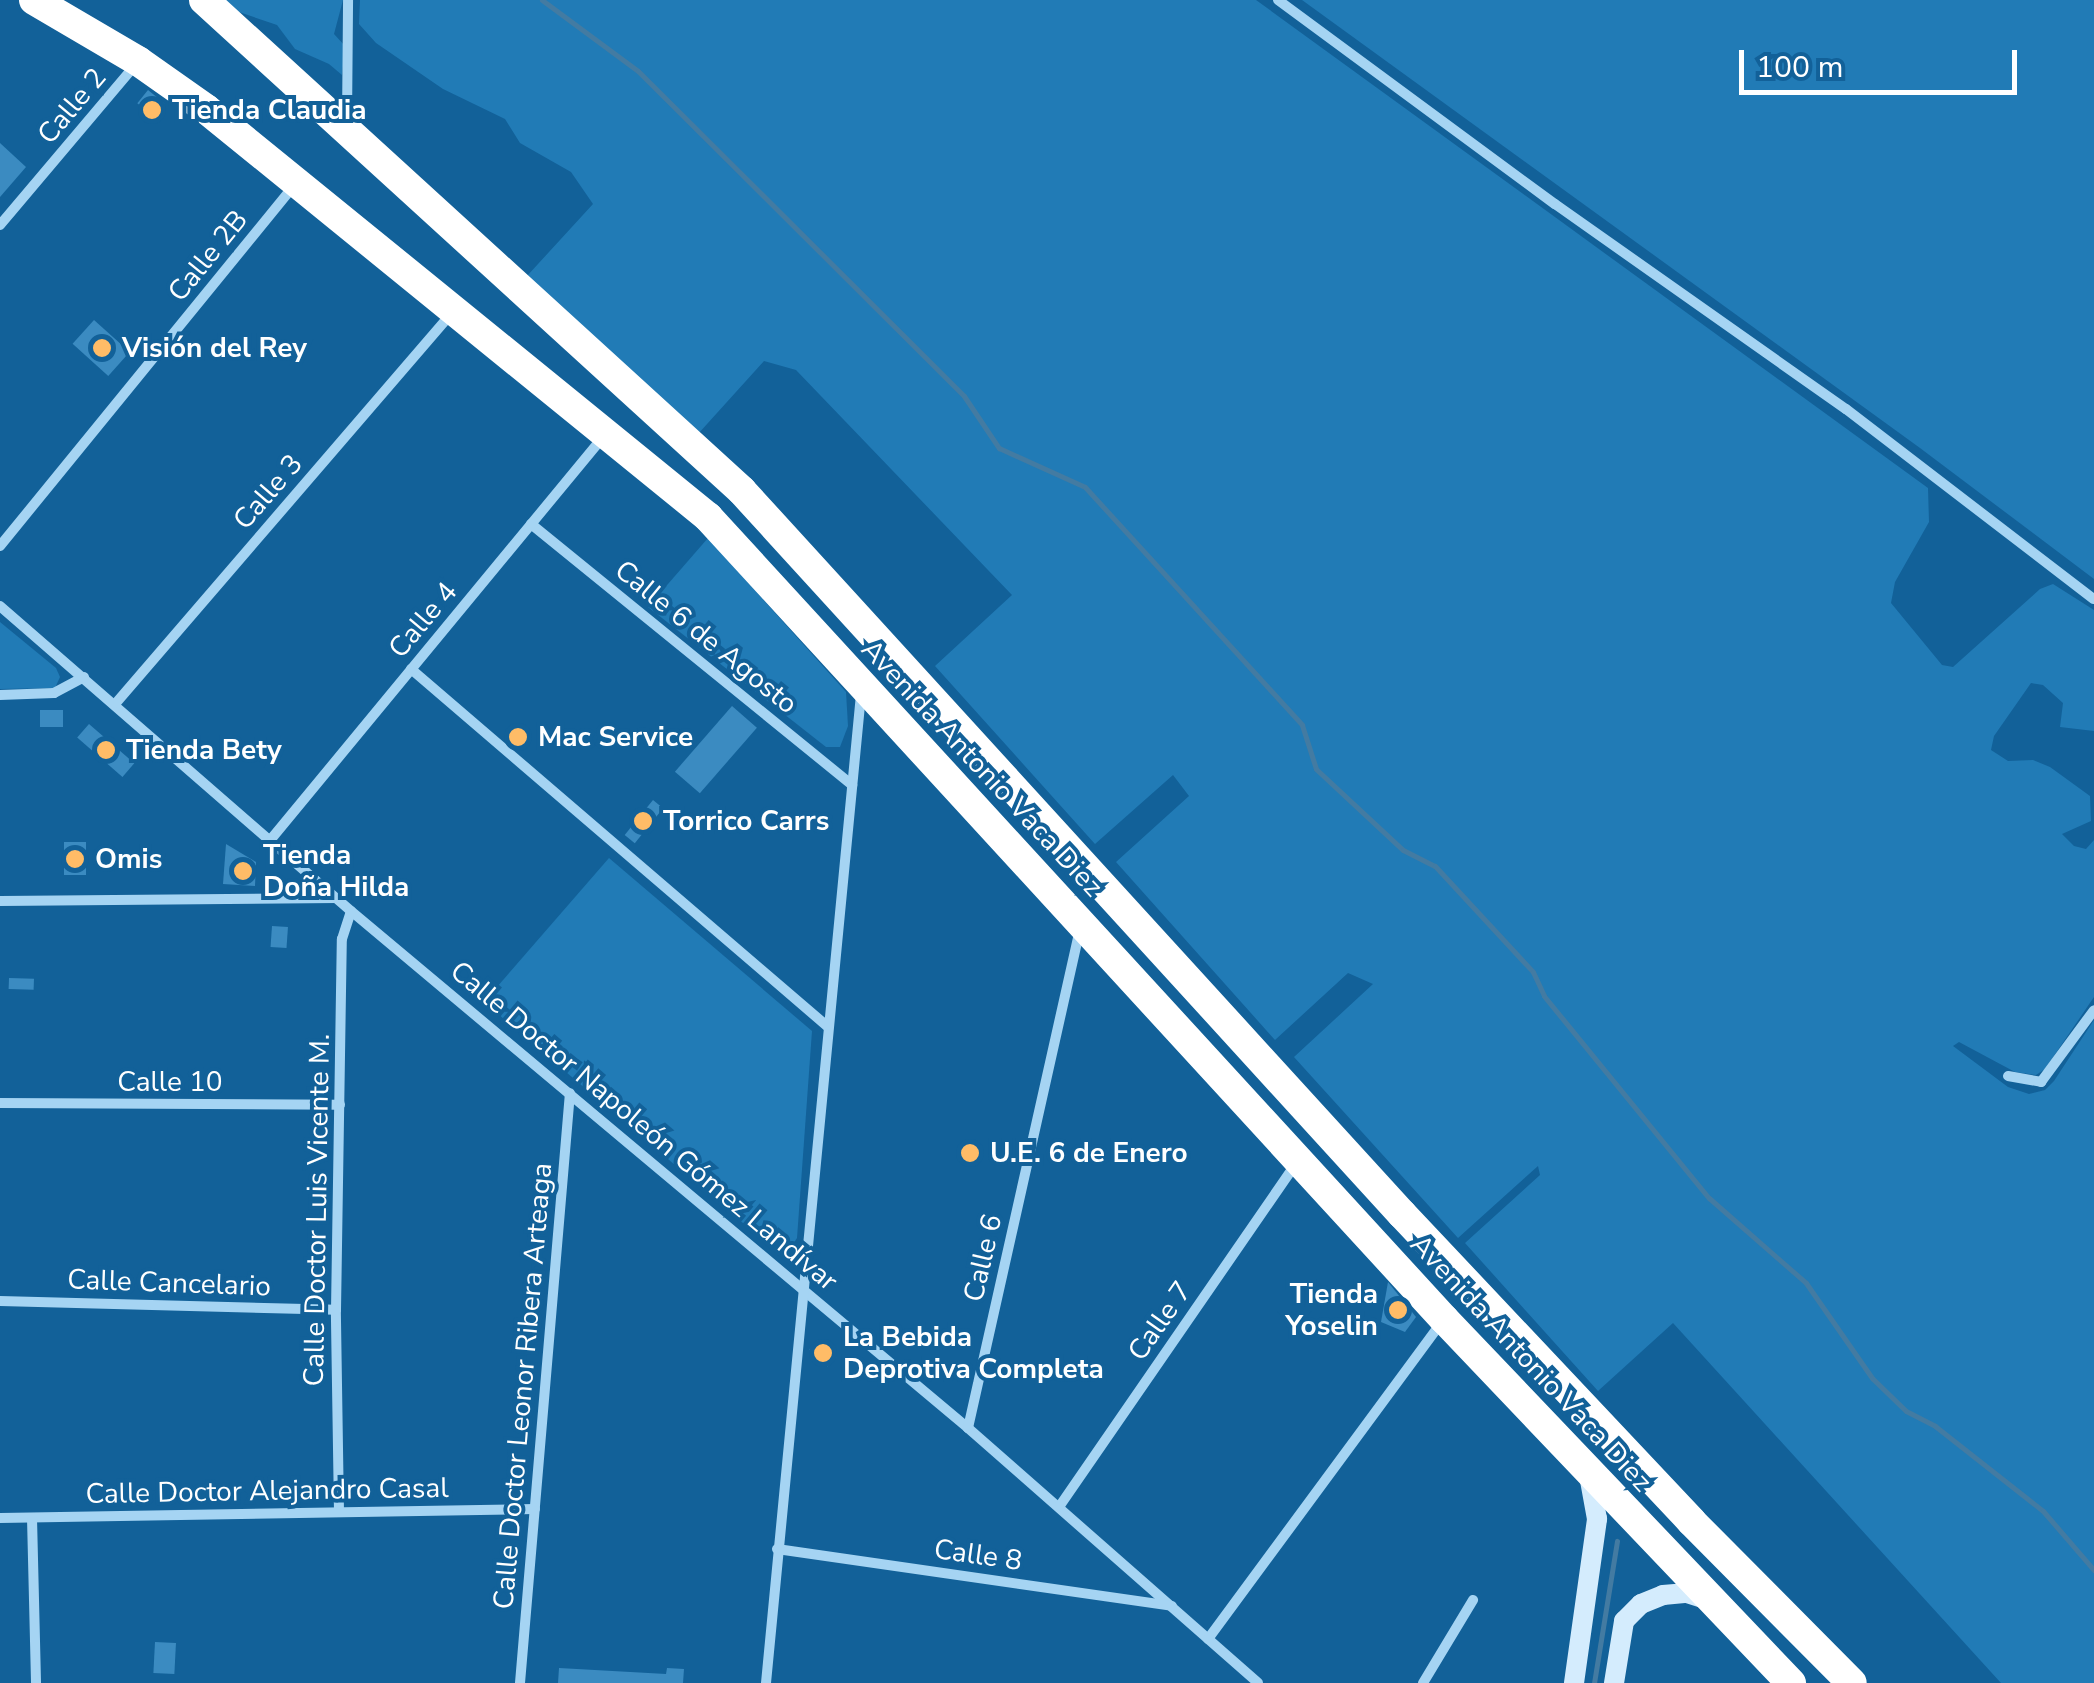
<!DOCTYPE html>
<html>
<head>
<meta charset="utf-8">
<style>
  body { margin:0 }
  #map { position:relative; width:2094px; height:1683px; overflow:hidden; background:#126199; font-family:"Nunito Sans",sans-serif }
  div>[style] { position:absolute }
  .green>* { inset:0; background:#217bb6 }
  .stream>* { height:5px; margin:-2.5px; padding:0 2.5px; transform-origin:2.5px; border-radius:2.5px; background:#437ba2 }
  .building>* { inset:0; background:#3b8bc1; transform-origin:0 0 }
  .street>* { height:10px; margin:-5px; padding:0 5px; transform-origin:5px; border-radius:5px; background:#a5d4f3 }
  .secondary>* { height:20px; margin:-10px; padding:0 10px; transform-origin:10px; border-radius:10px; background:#d4ecfd }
  .highway>* { height:30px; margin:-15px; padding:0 15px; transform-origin:15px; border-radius:15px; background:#fff }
  .dots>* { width:28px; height:28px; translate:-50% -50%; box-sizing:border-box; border:5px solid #126199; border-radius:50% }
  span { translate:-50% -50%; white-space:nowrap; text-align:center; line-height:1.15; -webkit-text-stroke:8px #126199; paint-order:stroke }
  .street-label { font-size:28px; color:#fff }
  .poi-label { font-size:28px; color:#fff; font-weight:700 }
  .left { translate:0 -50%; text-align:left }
  .right { translate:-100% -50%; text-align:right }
  .scale { position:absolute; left:1739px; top:50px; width:278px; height:45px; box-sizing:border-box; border:5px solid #fff; border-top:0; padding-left:12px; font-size:30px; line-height:35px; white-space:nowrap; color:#fff; -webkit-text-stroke:8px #126199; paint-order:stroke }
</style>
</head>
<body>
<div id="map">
  <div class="green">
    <i style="clip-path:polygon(221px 0,343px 0,334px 34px,345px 46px,342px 75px,329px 64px,295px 49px,277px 25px,239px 12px)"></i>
    <i style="clip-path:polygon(360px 0,1256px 0,1928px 488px,1929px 522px,1895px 582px,1891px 603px,1942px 665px,1953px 667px,2040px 589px,2053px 584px,2094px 610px,2094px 731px,2060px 727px,2063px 703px,2043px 685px,2031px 683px,1994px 736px,1991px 750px,2008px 761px,2033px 760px,2050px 767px,2090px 796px,2091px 821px,2062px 834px,2074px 846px,2086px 849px,2094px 840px,2094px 997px,2045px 1069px,2036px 1075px,2015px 1072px,1959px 1042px,1953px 1046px,2008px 1087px,2029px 1094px,2045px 1090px,2054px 1081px,2094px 1020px,2094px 1683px,2001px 1683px,1673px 1323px,1598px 1391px,1465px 1243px,1540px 1175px,1538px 1166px,1458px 1238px,1294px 1057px,1373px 984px,1348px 973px,1275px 1040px,1116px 862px,1189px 796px,1173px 775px,1095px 844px,935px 666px,1012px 595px,796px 370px,764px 361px,698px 434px,527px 276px,593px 204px,571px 172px,520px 143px,505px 119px,443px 89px,376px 43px,359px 24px)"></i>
    <i style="clip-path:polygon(1302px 0,2094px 0,2094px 579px,1920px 448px)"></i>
    <i style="clip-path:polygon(708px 538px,846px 692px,848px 726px,840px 747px,826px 747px,648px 607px)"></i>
    <i style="clip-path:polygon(0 622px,56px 668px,60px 677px,55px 688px,0 689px)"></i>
    <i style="clip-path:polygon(609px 858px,812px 1031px,797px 1238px,784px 1258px,484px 1002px)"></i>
  </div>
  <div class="stream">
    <i style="left:542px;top:0;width:119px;rotate:36.5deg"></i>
    <i style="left:638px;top:71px;width:460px;rotate:44.9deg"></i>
    <i style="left:964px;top:396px;width:63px;rotate:56.1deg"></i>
    <i style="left:999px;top:448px;width:94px;rotate:24.4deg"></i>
    <i style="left:1085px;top:487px;width:322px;rotate:47.6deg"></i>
    <i style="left:1302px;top:725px;width:46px;rotate:72.3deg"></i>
    <i style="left:1316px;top:769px;width:119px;rotate:43deg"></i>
    <i style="left:1403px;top:850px;width:36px;rotate:27deg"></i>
    <i style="left:1435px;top:866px;width:144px;rotate:47.2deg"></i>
    <i style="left:1533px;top:972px;width:26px;rotate:65deg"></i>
    <i style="left:1544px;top:996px;width:261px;rotate:50.8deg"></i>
    <i style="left:1709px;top:1198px;width:129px;rotate:41.2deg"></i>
    <i style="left:1806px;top:1283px;width:116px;rotate:55.2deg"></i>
    <i style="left:1872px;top:1378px;width:47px;rotate:44.1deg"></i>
    <i style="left:1906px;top:1411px;width:33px;rotate:27deg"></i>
    <i style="left:1935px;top:1426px;width:137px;rotate:38.2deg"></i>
    <i style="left:2043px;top:1511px;width:78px;rotate:49.2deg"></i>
    <i style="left:1594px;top:1683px;width:144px;rotate:-80.8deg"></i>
  </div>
  <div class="building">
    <i style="left:148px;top:90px;width:21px;height:17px;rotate:39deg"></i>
    <i style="clip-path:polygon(0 143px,26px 167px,0 197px)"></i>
    <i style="left:94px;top:320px;width:48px;height:32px;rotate:42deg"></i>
    <i style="left:732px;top:706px;width:33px;height:87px;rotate:41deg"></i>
    <i style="left:40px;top:710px;width:23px;height:17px"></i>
    <i style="left:89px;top:724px;width:60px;height:18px;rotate:41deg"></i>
    <i style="left:515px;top:726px;width:18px;height:14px;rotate:38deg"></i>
    <i style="left:653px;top:800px;width:13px;height:45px;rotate:39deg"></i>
    <i style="left:64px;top:842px;width:22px;height:33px"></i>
    <i style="clip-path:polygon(226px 844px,256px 862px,255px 886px,223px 884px)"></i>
    <i style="left:272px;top:926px;width:16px;height:21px;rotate:4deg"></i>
    <i style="left:9px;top:978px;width:25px;height:11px;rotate:2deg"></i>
    <i style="clip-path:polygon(1388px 1282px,1416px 1317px,1405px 1332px,1381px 1322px)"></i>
    <i style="left:818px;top:1340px;width:25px;height:13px;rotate:43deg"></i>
    <i style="left:155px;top:1642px;width:21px;height:31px;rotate:3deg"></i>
    <i style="clip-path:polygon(559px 1668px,666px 1674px,667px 1668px,684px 1669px,683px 1683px,558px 1683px)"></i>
  </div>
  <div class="street">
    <i style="left:1278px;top:0;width:344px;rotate:36.4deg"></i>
    <i style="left:1555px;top:204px;width:356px;rotate:35.2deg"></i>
    <i style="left:1846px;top:409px;width:312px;rotate:37.5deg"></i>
    <i style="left:347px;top:122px;width:122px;rotate:-89.5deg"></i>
    <i style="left:0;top:225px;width:209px;rotate:-49.8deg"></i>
    <i style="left:531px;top:524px;width:414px;rotate:39.1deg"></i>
    <i style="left:0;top:546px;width:466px;rotate:-50.8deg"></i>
    <i style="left:0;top:606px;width:465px;rotate:41deg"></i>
    <i style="left:351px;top:911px;width:805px;rotate:39.96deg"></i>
    <i style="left:968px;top:1428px;width:386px;rotate:41.3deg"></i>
    <i style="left:411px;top:669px;width:548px;rotate:40.64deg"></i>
    <i style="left:0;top:695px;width:54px;rotate:-2.1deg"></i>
    <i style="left:54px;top:693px;width:34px;rotate:-28deg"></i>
    <i style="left:116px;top:703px;width:512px;rotate:-49.28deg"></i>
    <i style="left:272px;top:838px;width:520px;rotate:-50.46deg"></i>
    <i style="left:0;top:901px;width:337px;rotate:-0.5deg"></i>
    <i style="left:2008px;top:1076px;width:34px;rotate:10deg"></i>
    <i style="left:2041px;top:1082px;width:89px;rotate:-53.6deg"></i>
    <i style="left:0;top:1103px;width:340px;rotate:0.3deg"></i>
    <i style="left:0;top:1301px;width:336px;rotate:1.5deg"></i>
    <i style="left:968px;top:1428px;width:511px;rotate:-77.35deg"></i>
    <i style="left:1059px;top:1507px;width:419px;rotate:-55.4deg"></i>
    <i style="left:339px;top:1512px;width:202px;rotate:-90.9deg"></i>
    <i style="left:336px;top:1310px;width:371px;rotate:-89.1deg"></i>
    <i style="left:342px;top:939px;width:29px;rotate:-72deg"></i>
    <i style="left:0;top:1518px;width:535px;rotate:-0.96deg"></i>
    <i style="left:32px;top:1518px;width:165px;rotate:88.6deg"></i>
    <i style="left:777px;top:1549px;width:399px;rotate:8.2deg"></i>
    <i style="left:1208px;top:1639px;width:394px;rotate:-53.6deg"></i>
    <i style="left:520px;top:1683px;width:592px;rotate:-85.16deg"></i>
    <i style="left:766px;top:1683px;width:994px;rotate:-84.51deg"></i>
    <i style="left:1423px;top:1683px;width:97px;rotate:-58.9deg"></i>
  </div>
  <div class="secondary">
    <i style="left:1574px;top:1683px;width:166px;rotate:-82deg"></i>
    <i style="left:1597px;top:1519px;width:45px;rotate:-100.3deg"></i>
    <i style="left:1614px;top:1683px;width:63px;rotate:-80.8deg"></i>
    <i style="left:1624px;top:1621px;width:24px;rotate:-45deg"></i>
    <i style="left:1641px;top:1604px;width:24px;rotate:-22deg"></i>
    <i style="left:1663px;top:1595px;width:24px;rotate:-5deg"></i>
    <i style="left:1687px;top:1593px;width:23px;rotate:18deg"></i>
  </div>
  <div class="highway">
    <i style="left:34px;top:0;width:121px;rotate:30.4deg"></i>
    <i style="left:138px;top:61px;width:83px;rotate:35.2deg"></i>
    <i style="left:206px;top:109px;width:647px;rotate:39.1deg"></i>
    <i style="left:708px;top:517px;width:1089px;rotate:47.46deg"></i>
    <i style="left:1444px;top:1319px;width:503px;rotate:46.37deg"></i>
    <i style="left:204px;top:0;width:728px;rotate:42.38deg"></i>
    <i style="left:742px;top:491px;width:979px;rotate:47.61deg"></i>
    <i style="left:1402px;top:1214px;width:422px;rotate:46.7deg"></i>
    <i style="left:1691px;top:1521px;width:228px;rotate:45.2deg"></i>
  </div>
  <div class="dots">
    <i style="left:152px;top:110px;background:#ffbc67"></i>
    <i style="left:102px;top:348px;background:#ffbc67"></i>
    <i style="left:518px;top:737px;background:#ffbc67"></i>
    <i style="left:106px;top:750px;background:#ffbc67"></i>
    <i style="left:643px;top:821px;background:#ffbc67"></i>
    <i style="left:75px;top:859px;background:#ffbc67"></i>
    <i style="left:243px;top:871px;background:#ffbc67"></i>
    <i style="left:970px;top:1153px;background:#ffbc67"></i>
    <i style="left:1398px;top:1310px;background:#ffbc67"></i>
    <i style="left:823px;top:1353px;background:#ffbc67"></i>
  </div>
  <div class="street-label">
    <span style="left:72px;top:106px;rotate:-50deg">Calle 2</span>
    <span style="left:208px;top:256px;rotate:-51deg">Calle 2B</span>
    <span style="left:268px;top:492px;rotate:-49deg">Calle 3</span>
    <span style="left:423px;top:620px;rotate:-50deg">Calle 4</span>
    <span style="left:706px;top:637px;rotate:39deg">Calle 6 de Agosto</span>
    <span style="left:982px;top:768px;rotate:47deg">Avenida Antonio Vaca Diez</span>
    <span style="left:170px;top:1082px">Calle 10</span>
    <span style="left:644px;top:1126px;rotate:40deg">Calle Doctor Napoleón Gómez Landívar</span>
    <span style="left:317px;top:1210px;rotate:-89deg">Calle Doctor Luis Vicente M.</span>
    <span style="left:983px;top:1258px;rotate:-77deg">Calle 6</span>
    <span style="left:169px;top:1283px;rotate:2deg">Calle Cancelario</span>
    <span style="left:1160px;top:1321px;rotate:-55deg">Calle 7</span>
    <span style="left:1531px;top:1363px;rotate:47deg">Avenida Antonio Vaca Diez</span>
    <span style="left:523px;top:1386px;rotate:-85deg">Calle Doctor Leonor Ribera Arteaga</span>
    <span style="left:267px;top:1491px;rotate:-1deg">Calle Doctor Alejandro Casal</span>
    <span style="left:978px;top:1555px;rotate:8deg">Calle 8</span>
  </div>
  <div class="poi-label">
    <span class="left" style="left:172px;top:110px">Tienda Claudia</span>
    <span class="left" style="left:122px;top:348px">Visión del Rey</span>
    <span class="left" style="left:538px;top:737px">Mac Service</span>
    <span class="left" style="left:126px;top:750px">Tienda Bety</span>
    <span class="left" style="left:663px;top:821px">Torrico Carrs</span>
    <span class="left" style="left:263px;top:871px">Tienda<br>Doña Hilda</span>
    <span class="left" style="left:95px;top:859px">Omis</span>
    <span class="left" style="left:990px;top:1153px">U.E. 6 de Enero</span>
    <span class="right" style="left:1378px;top:1310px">Tienda<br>Yoselin</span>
    <span class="left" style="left:843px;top:1353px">La Bebida<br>Deprotiva Completa</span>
  </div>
  <div class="scale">100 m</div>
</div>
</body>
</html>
